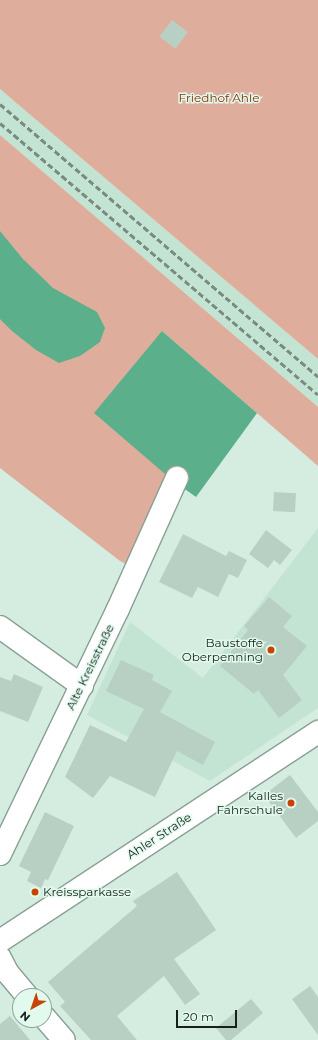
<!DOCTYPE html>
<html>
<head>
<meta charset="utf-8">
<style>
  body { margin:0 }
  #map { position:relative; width:318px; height:1040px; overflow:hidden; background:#d4ede0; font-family:Montserrat,sans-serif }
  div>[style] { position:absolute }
  .built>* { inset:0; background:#c3e4d3 }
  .green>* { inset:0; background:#dfad9b }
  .water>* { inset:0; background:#5bb08b }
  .building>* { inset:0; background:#b8d0c4; transform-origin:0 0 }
  .roads { filter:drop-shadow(1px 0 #889f93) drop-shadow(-1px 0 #889f93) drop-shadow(0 1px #889f93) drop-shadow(0 -1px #889f93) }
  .minor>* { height:22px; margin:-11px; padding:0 11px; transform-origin:11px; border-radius:11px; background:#fff }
  .secondary>* { height:22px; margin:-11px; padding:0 11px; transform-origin:11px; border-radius:11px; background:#fff }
  .rail>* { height:3px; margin-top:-1.5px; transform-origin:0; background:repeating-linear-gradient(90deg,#798a81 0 6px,transparent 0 9px) }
  .dots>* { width:11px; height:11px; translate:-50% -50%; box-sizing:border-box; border:2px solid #e1faed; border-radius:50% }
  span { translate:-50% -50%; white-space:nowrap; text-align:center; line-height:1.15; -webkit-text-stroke:3px #e1faed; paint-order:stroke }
  .park-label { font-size:12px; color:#852c04 }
  .poi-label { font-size:12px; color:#17201b }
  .right { translate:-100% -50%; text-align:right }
  .left { translate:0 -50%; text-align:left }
  .street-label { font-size:12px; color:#17201b }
  .north { position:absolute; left:12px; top:988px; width:40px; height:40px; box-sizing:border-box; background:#e1faed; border:1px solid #90a399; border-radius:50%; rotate:220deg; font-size:11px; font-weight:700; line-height:16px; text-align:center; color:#17201b }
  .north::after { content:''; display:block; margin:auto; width:14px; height:18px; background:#c84300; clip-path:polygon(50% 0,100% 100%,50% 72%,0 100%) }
  .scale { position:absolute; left:176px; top:1010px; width:61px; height:18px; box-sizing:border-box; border:2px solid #17201b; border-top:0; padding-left:5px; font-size:12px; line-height:14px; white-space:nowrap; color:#17201b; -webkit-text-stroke:3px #e1faed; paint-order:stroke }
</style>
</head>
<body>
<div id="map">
  <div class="built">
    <i style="clip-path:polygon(0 89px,318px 359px,318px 407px,0 135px)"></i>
    <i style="clip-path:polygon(318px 528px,318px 708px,210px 781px,87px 715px,130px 622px,203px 678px)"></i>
  </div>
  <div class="green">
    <i style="clip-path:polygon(0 0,318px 0,318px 359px,0 89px)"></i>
    <i style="clip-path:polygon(0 135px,318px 407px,318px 466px,162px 331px,172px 480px,134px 568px,120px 561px,0 468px)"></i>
  </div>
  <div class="water">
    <i style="clip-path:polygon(0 231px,23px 259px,53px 288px,97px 312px,105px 328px,100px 342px,80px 356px,59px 363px,36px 350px,12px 331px,0 319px)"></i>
    <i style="clip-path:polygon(162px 331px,257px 413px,196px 497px,172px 480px,94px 413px)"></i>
  </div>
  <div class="building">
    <i style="left:172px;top:20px;width:20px;height:21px;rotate:37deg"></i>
    <i style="left:274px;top:492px;width:22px;height:19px;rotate:3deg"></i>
    <i style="clip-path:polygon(266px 530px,292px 550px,280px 565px,274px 560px,268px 568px,249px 554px)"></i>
    <i style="clip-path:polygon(183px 534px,226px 556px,229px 551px,247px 560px,238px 578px,229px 574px,218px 597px,198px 587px,192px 598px,159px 582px)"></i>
    <i style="clip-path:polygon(269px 597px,292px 616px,283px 627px,307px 646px,283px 675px,302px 700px,279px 718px,258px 690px,254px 694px,220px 666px,248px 630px,244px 626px)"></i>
    <i style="clip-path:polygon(121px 660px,154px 675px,152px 680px,172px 691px,160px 712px,215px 742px,203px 765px,177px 751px,155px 797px,110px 776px,93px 798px,65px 777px,90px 725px,126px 742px,144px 709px,106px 691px)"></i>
    <i style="clip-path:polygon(14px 674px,43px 687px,28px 722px,0 711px,0 677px,11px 681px)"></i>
    <i style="clip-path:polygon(290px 775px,318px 812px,318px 821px,296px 838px,264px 795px)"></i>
    <i style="clip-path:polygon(45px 812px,74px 826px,48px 880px,45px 879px,41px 888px,27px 881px,31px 872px,19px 866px)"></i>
    <i style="clip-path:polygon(177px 872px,216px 930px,174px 959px,200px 994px,185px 1005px,164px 976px,117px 1016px,137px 1040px,91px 1040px,60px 1006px,65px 1002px,48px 982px,137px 906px,133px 901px)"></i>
    <i style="clip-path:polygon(310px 986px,318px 997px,318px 1035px,292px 999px)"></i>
    <i style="clip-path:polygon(251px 999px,263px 1013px,231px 1040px,226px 1040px,216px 1028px)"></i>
    <i style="clip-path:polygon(10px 1016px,30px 1040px,0 1040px,0 1024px)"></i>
  </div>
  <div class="roads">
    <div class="minor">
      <i style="left:0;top:627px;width:101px;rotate:35.7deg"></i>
      <i style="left:0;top:854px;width:272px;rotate:-64.3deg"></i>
      <i style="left:118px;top:609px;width:144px;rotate:-65.8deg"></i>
      <i style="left:0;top:958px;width:16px;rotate:63deg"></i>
      <i style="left:7px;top:972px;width:31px;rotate:50deg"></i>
      <i style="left:44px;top:1017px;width:30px;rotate:49deg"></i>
    </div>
    <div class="secondary">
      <i style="left:0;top:941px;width:381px;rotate:-33.3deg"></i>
    </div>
  </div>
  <div class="rail">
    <i style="left:0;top:104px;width:419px;rotate:40.6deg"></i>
    <i style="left:0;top:123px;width:418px;rotate:40.5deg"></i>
  </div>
  <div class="dots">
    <i style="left:271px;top:650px;background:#c84300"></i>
    <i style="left:291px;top:803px;background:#c84300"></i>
    <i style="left:35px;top:892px;background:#c84300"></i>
  </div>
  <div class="park-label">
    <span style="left:219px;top:98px">Friedhof Ahle</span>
  </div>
  <div class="poi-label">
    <span class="right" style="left:263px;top:650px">Baustoffe<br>Oberpenning</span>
    <span class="right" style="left:283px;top:803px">Kalles<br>Fahrschule</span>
    <span class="left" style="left:43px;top:892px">Kreissparkasse</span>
  </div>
  <div class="street-label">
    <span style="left:90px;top:667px;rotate:-64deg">Alte Kreisstraße</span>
    <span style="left:159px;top:836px;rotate:-33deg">Ahler Straße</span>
  </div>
  <div class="north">N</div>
  <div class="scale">20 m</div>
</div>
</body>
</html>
